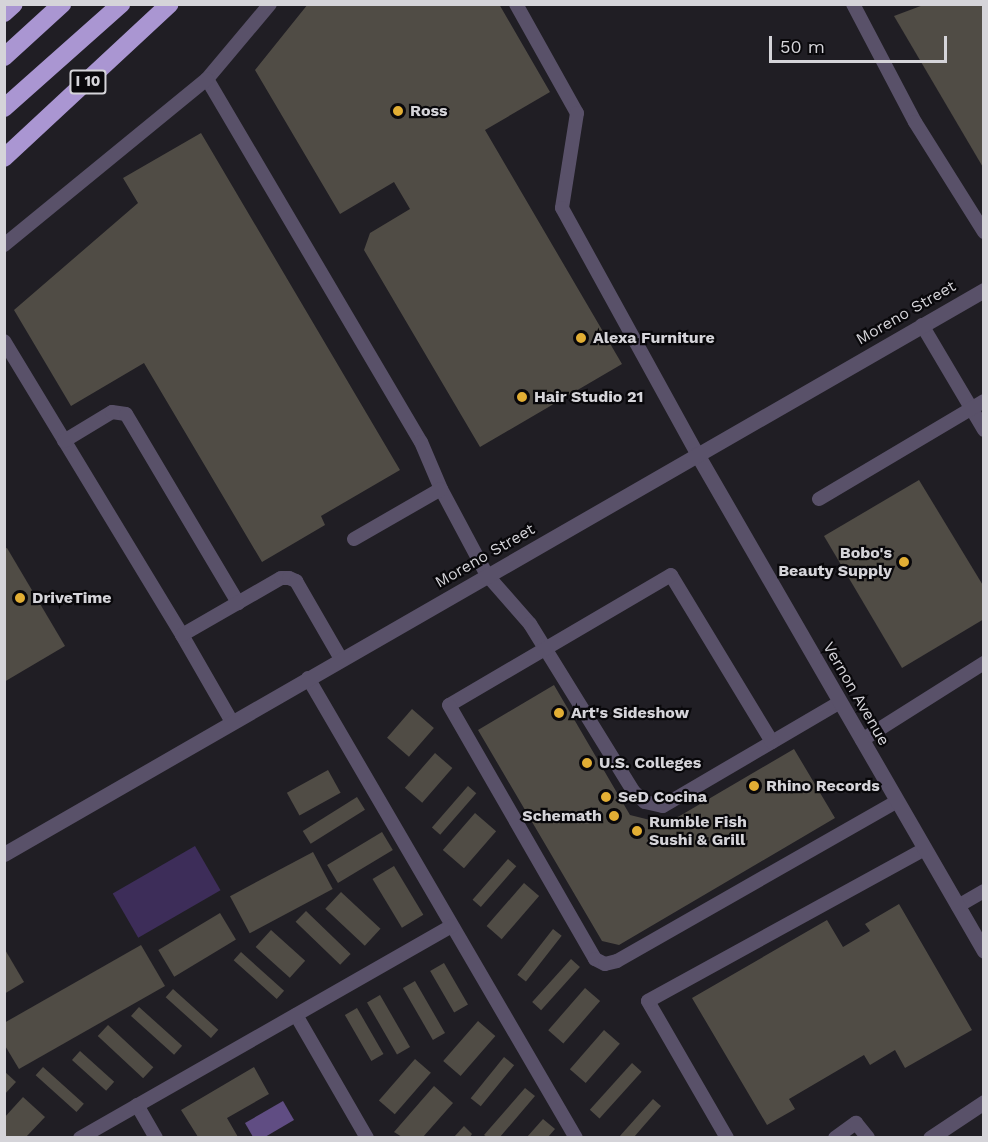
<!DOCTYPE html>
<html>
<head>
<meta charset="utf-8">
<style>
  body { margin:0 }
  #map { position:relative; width:988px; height:1142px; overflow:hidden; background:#201e24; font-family:"Work Sans",sans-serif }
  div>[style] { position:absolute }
  .green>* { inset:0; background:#3d2d59; transform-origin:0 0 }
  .water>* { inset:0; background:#604d83 }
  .building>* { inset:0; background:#504c45; transform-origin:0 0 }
  .service>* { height:14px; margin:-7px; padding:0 7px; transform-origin:7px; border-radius:7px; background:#595169 }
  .minor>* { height:15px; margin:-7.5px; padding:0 7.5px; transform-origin:7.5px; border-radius:7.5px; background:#595169 }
  .tertiary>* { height:15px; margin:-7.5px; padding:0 7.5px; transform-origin:7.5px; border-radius:7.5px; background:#595169 }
  .motorway>* { height:18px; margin:-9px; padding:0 9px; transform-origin:9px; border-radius:9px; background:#aa96d2 }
  .dots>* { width:16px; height:16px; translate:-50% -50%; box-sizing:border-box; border:3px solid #09080b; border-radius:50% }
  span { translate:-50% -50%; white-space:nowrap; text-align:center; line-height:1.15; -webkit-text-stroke:4.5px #09080b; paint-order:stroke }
  .shield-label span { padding:2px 4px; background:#09080b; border:2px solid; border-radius:4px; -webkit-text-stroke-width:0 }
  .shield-label { font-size:15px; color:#d5d4d9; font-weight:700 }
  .poi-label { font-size:16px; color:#d5d4d9; font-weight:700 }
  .left { translate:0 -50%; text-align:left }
  .right { translate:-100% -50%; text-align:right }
  .street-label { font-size:16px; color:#d5d4d9 }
  .frame { position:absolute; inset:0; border:6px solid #d5d4d9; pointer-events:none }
  .scale { position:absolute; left:769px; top:36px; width:178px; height:27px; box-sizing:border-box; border:3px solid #d5d4d9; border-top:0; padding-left:8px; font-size:18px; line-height:21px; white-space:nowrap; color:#d5d4d9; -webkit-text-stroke:4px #09080b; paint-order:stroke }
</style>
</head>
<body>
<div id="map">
  <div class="green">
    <i style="left:195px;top:846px;width:51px;height:95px;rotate:60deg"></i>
  </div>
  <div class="water">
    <i style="clip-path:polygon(283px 1101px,294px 1120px,265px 1137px,253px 1137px,245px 1123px)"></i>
  </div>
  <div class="building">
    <i style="clip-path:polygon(308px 4px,499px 4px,550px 92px,485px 130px,622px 364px,480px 447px,364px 250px,370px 233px,410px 209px,394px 182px,340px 214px,255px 70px)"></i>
    <i style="clip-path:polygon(926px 4px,984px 4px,984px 169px,894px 16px)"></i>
    <i style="clip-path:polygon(201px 133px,400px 470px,321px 516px,325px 525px,262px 562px,144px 363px,71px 406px,14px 310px,138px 203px,123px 178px)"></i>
    <i style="clip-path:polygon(919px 480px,984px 587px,984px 619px,902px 668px,824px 536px)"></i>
    <i style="clip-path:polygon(7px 548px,65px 646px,4px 682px,4px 549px)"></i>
    <i style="clip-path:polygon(554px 685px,630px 815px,666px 824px,794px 749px,835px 818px,619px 945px,602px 941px,478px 730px)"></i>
    <i style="left:412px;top:709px;width:29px;height:38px;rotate:41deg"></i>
    <i style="left:435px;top:753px;width:23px;height:46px;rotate:41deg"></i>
    <i style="left:328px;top:770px;width:26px;height:47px;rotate:61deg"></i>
    <i style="left:468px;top:786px;width:11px;height:55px;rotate:41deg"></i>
    <i style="left:357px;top:797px;width:15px;height:64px;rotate:58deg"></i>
    <i style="left:475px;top:813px;width:28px;height:49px;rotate:41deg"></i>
    <i style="left:382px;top:832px;width:21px;height:64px;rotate:59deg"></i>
    <i style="left:313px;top:852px;width:42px;height:94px;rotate:62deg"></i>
    <i style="left:508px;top:859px;width:11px;height:54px;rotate:41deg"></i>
    <i style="left:394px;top:866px;width:57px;height:25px;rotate:59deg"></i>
    <i style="left:524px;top:883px;width:20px;height:57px;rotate:41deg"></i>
    <i style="left:341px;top:892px;width:54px;height:23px;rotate:43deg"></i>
    <i style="clip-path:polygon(899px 904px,972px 1030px,905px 1068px,895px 1050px,870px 1065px,864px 1055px,789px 1099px,795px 1109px,767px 1125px,692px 998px,827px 920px,843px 947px,870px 931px,865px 924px)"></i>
    <i style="left:306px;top:911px;width:62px;height:15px;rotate:44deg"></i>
    <i style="left:220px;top:913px;width:31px;height:72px;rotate:59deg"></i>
    <i style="left:553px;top:929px;width:11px;height:58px;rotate:38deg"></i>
    <i style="left:271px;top:930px;width:46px;height:23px;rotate:42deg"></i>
    <i style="clip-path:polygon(141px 945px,165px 986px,19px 1069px,4px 1044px,4px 1023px)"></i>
    <i style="clip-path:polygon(4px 948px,24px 982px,4px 994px)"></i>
    <i style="left:241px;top:952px;width:58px;height:11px;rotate:42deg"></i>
    <i style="left:571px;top:959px;width:12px;height:58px;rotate:42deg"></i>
    <i style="left:444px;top:963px;width:48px;height:16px;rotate:60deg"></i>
    <i style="left:415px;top:981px;width:60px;height:14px;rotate:60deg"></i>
    <i style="left:585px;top:988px;width:20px;height:56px;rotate:41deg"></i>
    <i style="left:173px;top:989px;width:61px;height:11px;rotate:42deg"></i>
    <i style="left:380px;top:995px;width:60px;height:15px;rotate:60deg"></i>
    <i style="left:139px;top:1007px;width:58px;height:12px;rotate:42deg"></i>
    <i style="left:357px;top:1008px;width:53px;height:14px;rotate:60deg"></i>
    <i style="left:478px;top:1021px;width:23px;height:53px;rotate:41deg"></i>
    <i style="left:108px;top:1025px;width:62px;height:15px;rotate:43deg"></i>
    <i style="left:604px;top:1030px;width:21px;height:52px;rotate:41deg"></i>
    <i style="left:80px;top:1051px;width:46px;height:12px;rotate:42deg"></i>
    <i style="left:504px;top:1057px;width:13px;height:53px;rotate:39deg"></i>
    <i style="left:415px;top:1059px;width:21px;height:55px;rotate:41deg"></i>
    <i style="left:632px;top:1063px;width:13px;height:63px;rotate:42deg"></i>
    <i style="left:43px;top:1067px;width:55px;height:11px;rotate:42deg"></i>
    <i style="clip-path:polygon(254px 1067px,269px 1094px,227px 1118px,238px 1137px,198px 1137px,181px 1110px)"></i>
    <i style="clip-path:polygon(4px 1071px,16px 1082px,4px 1095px)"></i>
    <i style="clip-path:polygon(434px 1086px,453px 1103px,423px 1137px,402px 1137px,394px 1132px)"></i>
    <i style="clip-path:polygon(525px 1088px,535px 1096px,500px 1137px,487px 1137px,484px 1135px)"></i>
    <i style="clip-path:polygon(23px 1097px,45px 1117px,26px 1137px,4px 1137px,4px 1118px)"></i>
    <i style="clip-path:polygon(653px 1099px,661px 1106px,634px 1137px,619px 1137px)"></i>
    <i style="clip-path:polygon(543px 1119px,555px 1129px,548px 1137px,527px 1137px)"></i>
    <i style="clip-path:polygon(464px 1126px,472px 1134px,470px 1137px,454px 1137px)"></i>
  </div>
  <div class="service">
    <i style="left:270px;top:4px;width:98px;rotate:130deg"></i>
    <i style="left:207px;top:79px;width:421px;rotate:59.5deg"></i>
    <i style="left:421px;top:442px;width:51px;rotate:66.9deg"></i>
    <i style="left:441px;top:489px;width:98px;rotate:61.9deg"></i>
    <i style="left:487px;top:575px;width:65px;rotate:48.7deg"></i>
    <i style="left:530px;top:624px;width:196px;rotate:58.3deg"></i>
    <i style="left:633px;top:791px;width:16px;rotate:43deg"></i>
    <i style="left:645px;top:802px;width:18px;rotate:13deg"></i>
    <i style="left:663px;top:806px;width:205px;rotate:-30.4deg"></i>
    <i style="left:516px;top:4px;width:125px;rotate:60.8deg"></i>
    <i style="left:577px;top:113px;width:96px;rotate:99deg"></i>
    <i style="left:562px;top:208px;width:281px;rotate:61.2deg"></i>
    <i style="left:853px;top:4px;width:133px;rotate:62.3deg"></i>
    <i style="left:915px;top:122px;width:130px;rotate:57.9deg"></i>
    <i style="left:4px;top:245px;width:262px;rotate:-39.3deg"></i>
    <i style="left:922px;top:325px;width:122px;rotate:59.4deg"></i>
    <i style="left:4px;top:341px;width:344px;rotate:58.8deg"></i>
    <i style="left:64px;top:441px;width:56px;rotate:-31.1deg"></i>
    <i style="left:112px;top:412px;width:14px;rotate:8deg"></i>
    <i style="left:126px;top:414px;width:220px;rotate:59.3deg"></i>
    <i style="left:819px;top:499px;width:192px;rotate:-30.7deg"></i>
    <i style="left:354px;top:539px;width:100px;rotate:-29.9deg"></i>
    <i style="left:308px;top:678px;width:532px;rotate:59.77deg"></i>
    <i style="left:232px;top:722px;width:100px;rotate:-119.9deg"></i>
    <i style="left:182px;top:635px;width:114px;rotate:-29.9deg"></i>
    <i style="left:281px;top:578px;width:8px"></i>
    <i style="left:289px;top:578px;width:8px;rotate:23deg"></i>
    <i style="left:296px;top:581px;width:90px;rotate:60deg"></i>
    <i style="left:862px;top:740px;width:144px;rotate:-32.3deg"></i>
    <i style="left:772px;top:742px;width:195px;rotate:-121.2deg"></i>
    <i style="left:671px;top:575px;width:257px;rotate:149.6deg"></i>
    <i style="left:449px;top:705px;width:293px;rotate:60.1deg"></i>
    <i style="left:595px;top:959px;width:11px;rotate:27deg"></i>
    <i style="left:605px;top:964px;width:12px;rotate:-14deg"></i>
    <i style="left:617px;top:961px;width:322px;rotate:-29.7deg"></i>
    <i style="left:958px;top:906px;width:30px;rotate:-30deg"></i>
    <i style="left:296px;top:1015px;width:142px;rotate:60deg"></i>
    <i style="left:137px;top:1105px;width:38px;rotate:60deg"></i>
    <i style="left:80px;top:1138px;width:428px;rotate:-29.7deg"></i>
    <i style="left:727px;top:1138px;width:158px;rotate:-120deg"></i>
    <i style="left:648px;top:1001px;width:316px;rotate:-28.8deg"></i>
    <i style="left:835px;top:1138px;width:26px;rotate:-36deg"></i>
    <i style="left:856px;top:1123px;width:19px;rotate:51deg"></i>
  </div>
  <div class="minor">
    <i style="left:697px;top:454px;width:574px;rotate:60deg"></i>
    <i style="left:930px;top:1138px;width:65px;rotate:-33.7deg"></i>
  </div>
  <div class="tertiary">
    <i style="left:4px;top:854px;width:1131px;rotate:-29.92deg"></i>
  </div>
  <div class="motorway">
    <i style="left:4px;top:13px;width:13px;rotate:-42deg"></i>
    <i style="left:4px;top:57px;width:79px;rotate:-42.4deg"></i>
    <i style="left:4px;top:108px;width:157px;rotate:-41.6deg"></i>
    <i style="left:4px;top:158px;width:226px;rotate:-42.9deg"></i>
  </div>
  <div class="dots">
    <i style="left:398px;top:111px;background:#e2ae34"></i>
    <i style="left:581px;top:338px;background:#e2ae34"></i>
    <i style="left:522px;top:397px;background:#e2ae34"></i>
    <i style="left:904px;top:562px;background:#e2ae34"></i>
    <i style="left:20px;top:598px;background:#e2ae34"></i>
    <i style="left:559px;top:713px;background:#e2ae34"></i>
    <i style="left:587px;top:763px;background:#e2ae34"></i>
    <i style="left:754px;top:786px;background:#e2ae34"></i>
    <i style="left:606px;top:797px;background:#e2ae34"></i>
    <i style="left:614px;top:816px;background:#e2ae34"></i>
    <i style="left:637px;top:831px;background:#e2ae34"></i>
  </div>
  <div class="shield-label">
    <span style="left:88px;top:82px">I 10</span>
  </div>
  <div class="poi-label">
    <span class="left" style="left:410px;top:111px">Ross</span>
    <span class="left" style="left:593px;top:338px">Alexa Furniture</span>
    <span class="left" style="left:534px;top:397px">Hair Studio 21</span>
    <span class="right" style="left:892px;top:562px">Bobo's<br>Beauty Supply</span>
    <span class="left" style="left:32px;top:598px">DriveTime</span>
    <span class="left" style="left:571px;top:713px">Art's Sideshow</span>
    <span class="left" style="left:599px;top:763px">U.S. Colleges</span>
    <span class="left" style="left:766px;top:786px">Rhino Records</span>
    <span class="left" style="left:618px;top:797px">SeD Cocina</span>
    <span class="right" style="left:602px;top:816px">Schemath</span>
    <span class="left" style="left:649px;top:831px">Rumble Fish<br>Sushi &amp; Grill</span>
  </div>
  <div class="street-label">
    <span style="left:906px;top:313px;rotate:-30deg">Moreno Street</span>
    <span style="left:485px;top:556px;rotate:-30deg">Moreno Street</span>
    <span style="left:856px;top:694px;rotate:60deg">Vernon Avenue</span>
  </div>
  <div class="frame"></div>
  <div class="scale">50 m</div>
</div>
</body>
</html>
